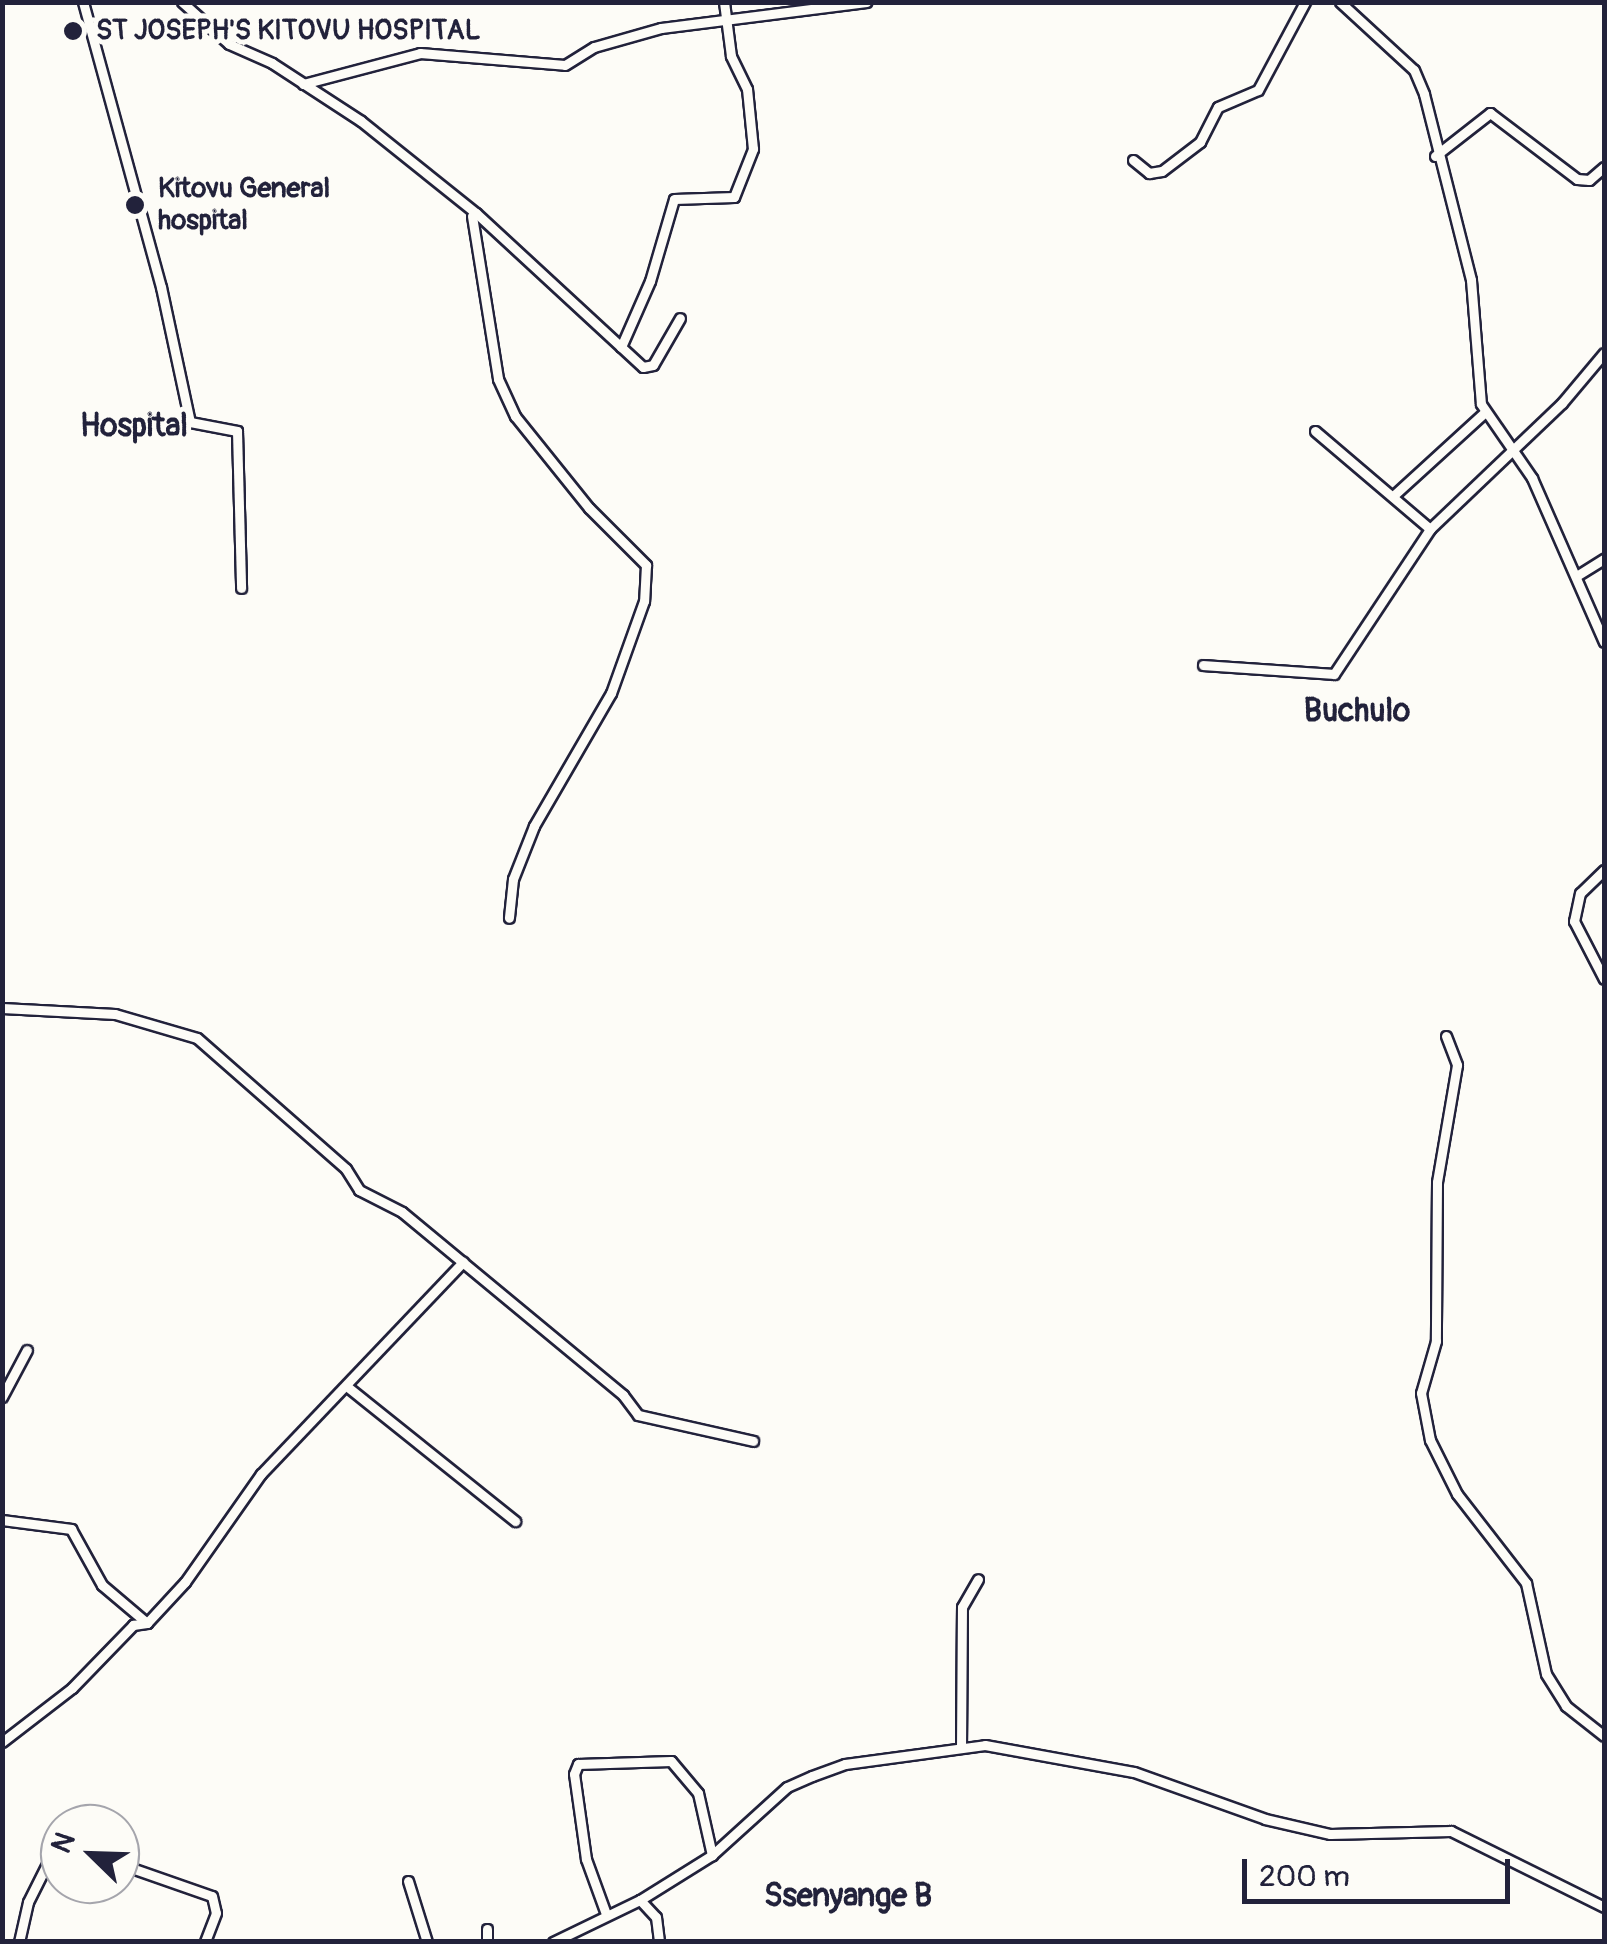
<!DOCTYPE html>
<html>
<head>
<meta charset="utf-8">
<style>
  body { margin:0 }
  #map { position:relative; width:1607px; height:1944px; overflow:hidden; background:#fdfcf7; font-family:Pangolin,sans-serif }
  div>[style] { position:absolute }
  .roads { filter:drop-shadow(2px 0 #22223b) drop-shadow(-2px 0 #22223b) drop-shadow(0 2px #22223b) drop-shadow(0 -2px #22223b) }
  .street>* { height:9px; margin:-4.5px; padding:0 4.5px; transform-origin:4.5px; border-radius:4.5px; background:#fdfcf7 }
  .dots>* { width:28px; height:28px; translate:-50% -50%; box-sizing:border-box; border:5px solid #fdfcf7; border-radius:50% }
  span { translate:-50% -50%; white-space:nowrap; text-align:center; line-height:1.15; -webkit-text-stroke:10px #fdfcf7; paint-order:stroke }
  .poi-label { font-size:28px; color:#22223b; font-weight:700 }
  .left { translate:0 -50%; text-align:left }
  .quarter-label { font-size:32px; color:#22223b; font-weight:700 }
  .frame { position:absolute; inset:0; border:5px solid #22223b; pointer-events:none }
  .north { position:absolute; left:40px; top:1804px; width:100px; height:100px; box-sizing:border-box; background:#fdfcf7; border:2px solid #a5a5ac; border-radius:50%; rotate:293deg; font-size:28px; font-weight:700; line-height:40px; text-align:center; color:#22223b }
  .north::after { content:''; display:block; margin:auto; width:35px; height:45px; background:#22223b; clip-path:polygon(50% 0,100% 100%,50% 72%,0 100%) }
  .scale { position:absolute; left:1242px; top:1859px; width:268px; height:45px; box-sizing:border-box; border:5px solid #22223b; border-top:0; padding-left:12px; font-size:30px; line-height:35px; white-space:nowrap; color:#22223b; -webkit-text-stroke:8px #fdfcf7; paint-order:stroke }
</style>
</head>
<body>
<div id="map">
  <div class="roads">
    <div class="street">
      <i style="left:83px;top:2px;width:295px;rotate:74.7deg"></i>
      <i style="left:161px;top:287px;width:138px;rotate:77.9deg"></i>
      <i style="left:190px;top:422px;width:48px;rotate:10.8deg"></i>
      <i style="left:237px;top:431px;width:157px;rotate:88.5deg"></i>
      <i style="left:182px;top:2px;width:63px;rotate:41.8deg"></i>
      <i style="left:229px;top:44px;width:47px;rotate:23.8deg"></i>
      <i style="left:272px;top:63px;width:106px;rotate:33.1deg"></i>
      <i style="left:361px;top:121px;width:147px;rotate:38.7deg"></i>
      <i style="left:476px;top:213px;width:227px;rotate:42.7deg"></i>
      <i style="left:643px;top:367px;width:10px;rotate:-11deg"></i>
      <i style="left:653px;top:365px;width:54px;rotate:-60.1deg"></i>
      <i style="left:1340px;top:2px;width:100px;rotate:42.6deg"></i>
      <i style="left:1414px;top:70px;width:26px;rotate:67deg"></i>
      <i style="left:1424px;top:94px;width:192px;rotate:75.8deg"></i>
      <i style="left:1471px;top:280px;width:124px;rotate:85.4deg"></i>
      <i style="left:1481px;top:404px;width:90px;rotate:55.4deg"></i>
      <i style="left:1532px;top:478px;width:179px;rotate:66.3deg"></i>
      <i style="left:303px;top:84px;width:121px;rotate:-14.8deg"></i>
      <i style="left:420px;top:53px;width:145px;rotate:4.7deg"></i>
      <i style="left:565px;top:65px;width:34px;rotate:-32deg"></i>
      <i style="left:594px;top:47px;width:70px;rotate:-15.8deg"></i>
      <i style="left:661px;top:28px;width:207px;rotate:-7.2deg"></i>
      <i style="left:1435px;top:156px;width:70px;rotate:-38deg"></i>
      <i style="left:1490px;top:113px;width:109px;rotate:37.2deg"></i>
      <i style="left:1577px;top:179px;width:12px;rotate:5deg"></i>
      <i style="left:1589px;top:180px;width:20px;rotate:-41deg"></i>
      <i style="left:1133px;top:160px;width:21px;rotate:39deg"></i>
      <i style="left:1149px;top:173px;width:13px;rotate:-9deg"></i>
      <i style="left:1162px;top:171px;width:48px;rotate:-37.3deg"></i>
      <i style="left:1200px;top:142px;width:39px;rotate:-63deg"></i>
      <i style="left:1218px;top:107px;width:43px;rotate:-23deg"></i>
      <i style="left:1258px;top:90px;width:100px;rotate:-61.9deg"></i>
      <i style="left:472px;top:216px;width:165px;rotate:80.9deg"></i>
      <i style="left:498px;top:379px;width:41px;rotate:65.3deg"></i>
      <i style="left:515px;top:416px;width:118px;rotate:51.2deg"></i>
      <i style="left:589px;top:508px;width:81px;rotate:45deg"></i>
      <i style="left:646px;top:565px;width:36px;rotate:93deg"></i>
      <i style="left:644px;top:601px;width:98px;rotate:109.7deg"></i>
      <i style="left:611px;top:693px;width:154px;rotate:120.1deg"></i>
      <i style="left:534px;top:826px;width:57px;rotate:111.6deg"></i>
      <i style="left:513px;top:879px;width:39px;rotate:96deg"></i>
      <i style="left:621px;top:347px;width:72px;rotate:-66.3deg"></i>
      <i style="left:650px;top:281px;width:85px;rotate:-73.7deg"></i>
      <i style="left:674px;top:199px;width:60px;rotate:-1.9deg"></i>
      <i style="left:734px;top:197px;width:52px;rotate:-68.4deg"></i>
      <i style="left:753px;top:149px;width:60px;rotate:-95.7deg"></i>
      <i style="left:747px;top:89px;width:37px;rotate:-116deg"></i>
      <i style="left:731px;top:56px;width:54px;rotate:-97.4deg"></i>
      <i style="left:1315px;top:431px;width:151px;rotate:40.4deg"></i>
      <i style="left:1393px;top:496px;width:123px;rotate:-42.4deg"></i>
      <i style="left:1578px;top:575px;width:31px;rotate:-32deg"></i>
      <i style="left:1203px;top:665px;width:131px;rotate:3.9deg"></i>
      <i style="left:1334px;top:674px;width:174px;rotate:-56.5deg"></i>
      <i style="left:1430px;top:529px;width:182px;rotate:-43.7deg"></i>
      <i style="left:1562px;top:403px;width:65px;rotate:-50deg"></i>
      <i style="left:1604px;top:870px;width:33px;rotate:136deg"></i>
      <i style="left:1580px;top:893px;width:29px;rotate:102deg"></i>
      <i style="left:1574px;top:921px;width:65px;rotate:62.7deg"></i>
      <i style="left:2px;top:1008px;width:113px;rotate:3deg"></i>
      <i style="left:115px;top:1014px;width:85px;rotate:16.3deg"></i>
      <i style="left:197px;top:1038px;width:198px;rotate:41.3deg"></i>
      <i style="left:346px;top:1169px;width:25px;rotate:58deg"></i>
      <i style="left:359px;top:1190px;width:48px;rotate:27.1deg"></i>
      <i style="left:402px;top:1212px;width:287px;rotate:39.6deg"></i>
      <i style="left:623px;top:1395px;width:25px;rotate:53deg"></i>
      <i style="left:638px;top:1415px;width:118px;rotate:12.7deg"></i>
      <i style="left:1446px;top:1036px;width:31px;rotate:69deg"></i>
      <i style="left:1457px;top:1065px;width:119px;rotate:99.7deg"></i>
      <i style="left:1437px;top:1182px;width:159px;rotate:90.4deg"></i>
      <i style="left:1436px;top:1341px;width:54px;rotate:106.1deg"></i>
      <i style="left:1421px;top:1393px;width:48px;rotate:79.2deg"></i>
      <i style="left:1430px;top:1440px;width:60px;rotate:63.4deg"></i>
      <i style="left:1457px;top:1494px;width:113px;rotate:52.2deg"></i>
      <i style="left:1526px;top:1583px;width:93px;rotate:77.6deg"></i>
      <i style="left:1546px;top:1674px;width:38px;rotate:58deg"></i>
      <i style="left:1566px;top:1706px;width:48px;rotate:38.3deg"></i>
      <i style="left:349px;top:1388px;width:213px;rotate:38.7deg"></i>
      <i style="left:2px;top:1397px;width:53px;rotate:-62deg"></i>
      <i style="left:2px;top:1520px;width:70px;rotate:7.4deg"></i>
      <i style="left:71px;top:1529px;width:64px;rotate:61deg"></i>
      <i style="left:102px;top:1585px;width:59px;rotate:40.2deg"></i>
      <i style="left:2px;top:1742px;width:88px;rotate:-37.6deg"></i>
      <i style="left:72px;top:1688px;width:88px;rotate:-45.9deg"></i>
      <i style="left:133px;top:1625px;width:14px;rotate:-8deg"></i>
      <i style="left:147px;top:1623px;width:56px;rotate:-47.2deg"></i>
      <i style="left:185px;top:1582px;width:132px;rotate:-54.9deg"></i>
      <i style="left:261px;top:1474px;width:293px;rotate:-46.4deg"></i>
      <i style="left:961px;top:1748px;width:141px;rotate:-89.6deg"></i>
      <i style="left:962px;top:1607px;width:32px;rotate:-60deg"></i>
      <i style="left:120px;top:1864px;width:97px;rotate:19.2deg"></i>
      <i style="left:212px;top:1896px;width:17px;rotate:77deg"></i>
      <i style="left:216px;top:1913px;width:31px;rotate:111deg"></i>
      <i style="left:408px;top:1881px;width:64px;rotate:72.7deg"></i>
      <i style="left:640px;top:1900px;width:23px;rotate:47deg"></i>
      <i style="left:656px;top:1917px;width:25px;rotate:83deg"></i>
      <i style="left:606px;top:1914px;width:59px;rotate:-110deg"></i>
      <i style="left:586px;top:1859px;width:86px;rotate:-98deg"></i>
      <i style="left:574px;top:1774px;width:11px;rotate:-68deg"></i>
      <i style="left:578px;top:1764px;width:93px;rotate:-1.8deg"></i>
      <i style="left:671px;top:1761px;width:42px;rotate:49.8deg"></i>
      <i style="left:698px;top:1793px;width:64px;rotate:77.3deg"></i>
      <i style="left:487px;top:1929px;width:13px;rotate:90deg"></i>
      <i style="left:19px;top:1942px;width:41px;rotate:-77.3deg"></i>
      <i style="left:28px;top:1902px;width:54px;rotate:-63.4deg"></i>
      <i style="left:52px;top:1854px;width:8px"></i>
      <i style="left:553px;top:1942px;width:97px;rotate:-25.8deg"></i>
      <i style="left:640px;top:1900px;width:85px;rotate:-32deg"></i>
      <i style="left:712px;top:1855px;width:101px;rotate:-42.2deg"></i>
      <i style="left:787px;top:1787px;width:27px;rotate:-24deg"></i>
      <i style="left:812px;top:1776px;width:35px;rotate:-20deg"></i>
      <i style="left:845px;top:1764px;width:141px;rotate:-7.7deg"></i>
      <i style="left:985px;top:1745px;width:151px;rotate:10.3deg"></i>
      <i style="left:1134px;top:1772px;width:139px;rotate:19.7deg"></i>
      <i style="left:1265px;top:1819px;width:67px;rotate:13deg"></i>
      <i style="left:1330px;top:1834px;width:121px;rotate:-1.4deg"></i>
      <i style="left:1451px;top:1831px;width:171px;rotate:26.4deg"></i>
    </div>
  </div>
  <div class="dots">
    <i style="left:73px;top:31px;background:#22223b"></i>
    <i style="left:135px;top:205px;background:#22223b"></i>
  </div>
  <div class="poi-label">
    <span class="left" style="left:96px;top:31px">ST JOSEPH'S KITOVU HOSPITAL</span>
    <span class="left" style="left:158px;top:205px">Kitovu General<br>hospital</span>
  </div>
  <div class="quarter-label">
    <span style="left:134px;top:426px">Hospital</span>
    <span style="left:1357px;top:711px">Buchulo</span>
    <span style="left:848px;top:1896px">Ssenyange B</span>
  </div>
  <div class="frame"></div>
  <div class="north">N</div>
  <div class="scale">200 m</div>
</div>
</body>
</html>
